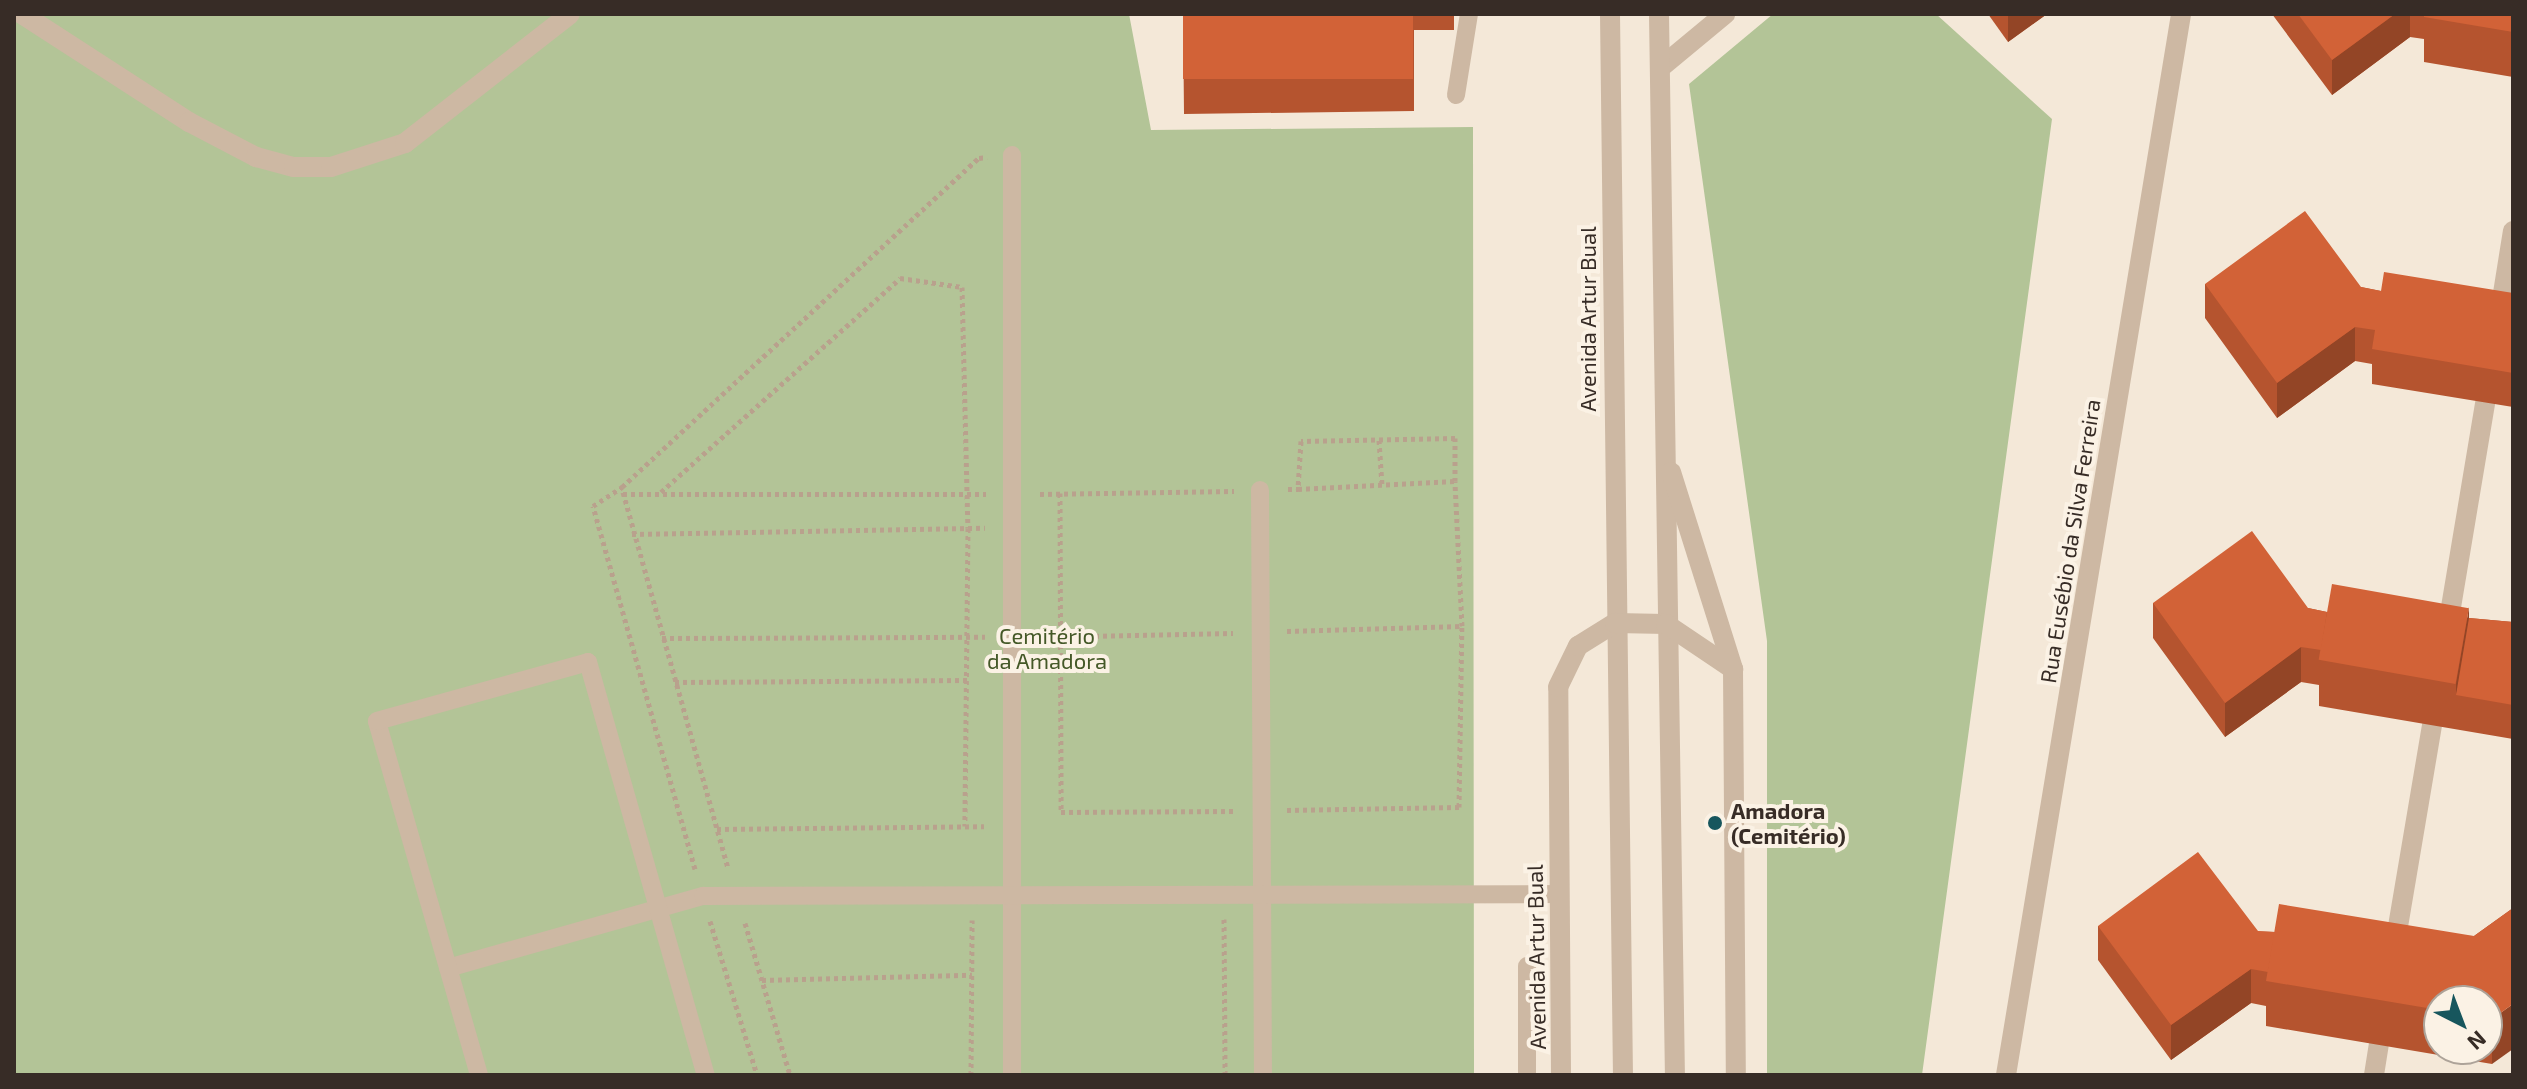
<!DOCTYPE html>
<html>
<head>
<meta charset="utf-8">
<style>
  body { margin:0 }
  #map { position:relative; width:2527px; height:1089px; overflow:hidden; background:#f4e8d8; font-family:"Exo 2",sans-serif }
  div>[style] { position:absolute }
  .green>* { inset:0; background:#b3c497 }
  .path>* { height:5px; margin-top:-2.5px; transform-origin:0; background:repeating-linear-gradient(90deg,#b9a18d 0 4px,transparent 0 8px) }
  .service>* { height:18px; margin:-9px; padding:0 9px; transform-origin:9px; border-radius:9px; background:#cdb8a3 }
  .minor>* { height:20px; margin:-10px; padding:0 10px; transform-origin:10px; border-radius:10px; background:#cdb8a3 }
  .tertiary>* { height:20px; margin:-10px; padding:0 10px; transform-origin:10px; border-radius:10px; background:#cdb8a3 }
  .wall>* { inset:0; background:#b5542f }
  .shaded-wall>* { inset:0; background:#934526 }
  .building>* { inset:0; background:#d26237; transform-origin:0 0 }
  .dots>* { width:22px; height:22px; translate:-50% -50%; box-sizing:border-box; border:4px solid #fbf2e5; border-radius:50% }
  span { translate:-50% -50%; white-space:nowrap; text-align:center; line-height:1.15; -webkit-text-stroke:8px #fbf2e5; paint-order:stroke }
  .street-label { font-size:22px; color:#372c26 }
  .park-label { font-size:22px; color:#445827 }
  .poi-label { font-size:22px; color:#372c26; font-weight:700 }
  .left { translate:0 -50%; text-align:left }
  .frame { position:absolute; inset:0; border:16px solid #372c26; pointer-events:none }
  .north { position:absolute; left:2423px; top:985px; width:80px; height:80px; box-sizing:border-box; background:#fbf2e5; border:2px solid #ada399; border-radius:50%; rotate:138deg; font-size:22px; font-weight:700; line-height:32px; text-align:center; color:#372c26 }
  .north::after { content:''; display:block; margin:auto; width:28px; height:36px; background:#17565d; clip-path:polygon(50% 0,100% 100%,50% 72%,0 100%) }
</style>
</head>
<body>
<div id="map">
  <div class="green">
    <i style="clip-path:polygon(14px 14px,1129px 14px,1151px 130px,1473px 127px,1474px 1075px,14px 1075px)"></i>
    <i style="clip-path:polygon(1773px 14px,1936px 14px,2052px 119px,1922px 1075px,1767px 1075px,1767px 641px,1689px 84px)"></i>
  </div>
  <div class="path">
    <i style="left:1379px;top:440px;width:45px;rotate:86.2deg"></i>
    <i style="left:1288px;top:489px;width:10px"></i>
    <i style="left:1298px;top:489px;width:157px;rotate:-2.9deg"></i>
    <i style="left:1455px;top:481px;width:43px;rotate:-90deg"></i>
    <i style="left:1455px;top:438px;width:154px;rotate:178.9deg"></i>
    <i style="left:1301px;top:441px;width:48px;rotate:93.6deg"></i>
    <i style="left:623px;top:492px;width:390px;rotate:74.4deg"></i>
    <i style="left:661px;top:492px;width:321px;rotate:-41.8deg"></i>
    <i style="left:900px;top:278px;width:63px;rotate:8.3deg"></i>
    <i style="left:962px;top:287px;width:241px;rotate:88.6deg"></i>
    <i style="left:968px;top:528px;width:298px;rotate:90.6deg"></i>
    <i style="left:1060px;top:493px;width:319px;rotate:89.8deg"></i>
    <i style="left:1061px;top:812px;width:176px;rotate:-0.3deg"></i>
    <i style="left:623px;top:494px;width:363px"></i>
    <i style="left:1040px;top:494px;width:194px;rotate:-0.9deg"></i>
    <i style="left:632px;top:534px;width:353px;rotate:-1deg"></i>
    <i style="left:1287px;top:631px;width:175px;rotate:-1.6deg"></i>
    <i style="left:1039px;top:637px;width:194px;rotate:-1.2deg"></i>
    <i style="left:662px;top:638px;width:323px;rotate:-0.2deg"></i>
    <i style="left:675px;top:682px;width:292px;rotate:-0.4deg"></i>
    <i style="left:1287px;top:810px;width:172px;rotate:-1deg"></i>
    <i style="left:1459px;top:807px;width:181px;rotate:-89.1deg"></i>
    <i style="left:1462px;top:626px;width:145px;rotate:-92.8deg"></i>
    <i style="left:717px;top:829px;width:267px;rotate:-0.6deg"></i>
    <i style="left:695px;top:869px;width:377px;rotate:-105.7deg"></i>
    <i style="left:593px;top:506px;width:35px;rotate:-33deg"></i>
    <i style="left:622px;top:487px;width:485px;rotate:-42.7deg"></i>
    <i style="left:979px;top:158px;width:8px;rotate:-7deg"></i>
    <i style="left:1224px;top:919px;width:156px;rotate:89.6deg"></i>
    <i style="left:710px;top:921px;width:161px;rotate:73deg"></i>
    <i style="left:745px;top:923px;width:159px;rotate:73.5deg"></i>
    <i style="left:762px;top:980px;width:210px;rotate:-1.4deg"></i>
    <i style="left:971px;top:1075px;width:155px;rotate:-89.6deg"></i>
  </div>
  <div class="service">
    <i style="left:1456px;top:95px;width:82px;rotate:-80.9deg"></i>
    <i style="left:1012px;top:155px;width:920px;rotate:90deg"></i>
    <i style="left:1260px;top:490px;width:585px;rotate:89.71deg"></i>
    <i style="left:1527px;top:966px;width:109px;rotate:90deg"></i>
    <i style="left:448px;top:968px;width:265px;rotate:-15.8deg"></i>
    <i style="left:703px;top:896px;width:857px;rotate:-0.13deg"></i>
    <i style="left:479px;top:1075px;width:368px;rotate:-106.1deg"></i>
    <i style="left:377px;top:721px;width:219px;rotate:-15.6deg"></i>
    <i style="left:588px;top:662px;width:430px;rotate:74.1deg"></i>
  </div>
  <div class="minor">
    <i style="left:22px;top:14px;width:199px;rotate:32.9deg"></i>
    <i style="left:189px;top:122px;width:76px;rotate:27.6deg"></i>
    <i style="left:256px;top:157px;width:39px;rotate:15deg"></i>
    <i style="left:294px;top:167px;width:37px"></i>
    <i style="left:331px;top:167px;width:78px;rotate:-18deg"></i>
    <i style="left:405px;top:143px;width:209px;rotate:-38deg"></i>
    <i style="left:1660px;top:68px;width:85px;rotate:-39.7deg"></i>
    <i style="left:2499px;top:318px;width:88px;rotate:-80.9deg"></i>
    <i style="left:2447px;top:631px;width:231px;rotate:-80.5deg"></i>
    <i style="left:2394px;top:950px;width:228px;rotate:-80.4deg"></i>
    <i style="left:2006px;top:1075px;width:1075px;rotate:-80.63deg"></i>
    <i style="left:2374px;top:1075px;width:30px;rotate:-81deg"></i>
  </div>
  <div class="tertiary">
    <i style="left:1610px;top:14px;width:1061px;rotate:89.3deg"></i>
    <i style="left:1659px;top:14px;width:1061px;rotate:89.14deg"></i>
    <i style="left:1671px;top:472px;width:207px;rotate:72.5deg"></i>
    <i style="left:1733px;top:669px;width:406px;rotate:89.6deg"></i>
    <i style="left:1561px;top:1075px;width:388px;rotate:-90.4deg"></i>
    <i style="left:1558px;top:687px;width:46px;rotate:-64deg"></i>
    <i style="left:1578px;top:646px;width:44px;rotate:-31.9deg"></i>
    <i style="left:1615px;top:623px;width:51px;rotate:1.1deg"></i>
    <i style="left:1666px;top:624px;width:81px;rotate:33.9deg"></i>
  </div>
  <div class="wall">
    <i style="clip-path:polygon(1183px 14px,1454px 14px,1454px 30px,1414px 30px,1414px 111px,1184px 114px)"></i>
    <i style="clip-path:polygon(1988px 14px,2047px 14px,2008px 42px)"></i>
    <i style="clip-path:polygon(2272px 14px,2513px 14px,2513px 77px,2424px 62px,2424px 39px,2410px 37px,2332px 95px)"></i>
    <i style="clip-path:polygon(2205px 284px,2361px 287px,2381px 291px,2513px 293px,2513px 407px,2372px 384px,2372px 364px,2355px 361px,2277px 418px,2205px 318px)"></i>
    <i style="clip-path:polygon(2153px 603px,2308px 608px,2327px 612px,2469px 618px,2513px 622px,2513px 739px,2319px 706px,2319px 685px,2301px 682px,2225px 737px,2153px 638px)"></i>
    <i style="clip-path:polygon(evenodd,2513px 908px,2492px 1064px,2266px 1026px,2266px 1006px,2251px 1003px,2171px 1060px,2098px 960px,2098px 926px,2275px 932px,2474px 936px,2513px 908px,2439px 1001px,2487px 1001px,2487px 1049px,2439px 1049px,2439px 1001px)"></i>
  </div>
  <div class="shaded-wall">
    <i style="clip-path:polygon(2008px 14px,2047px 14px,2008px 42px)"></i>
    <i style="clip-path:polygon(2395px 14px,2410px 14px,2410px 37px,2332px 95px,2332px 60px)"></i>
    <i style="clip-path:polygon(2355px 327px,2355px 361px,2277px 418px,2277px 383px)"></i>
    <i style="clip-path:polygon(2469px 607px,2469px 652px,2456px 695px,2456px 684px)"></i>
    <i style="clip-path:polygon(2301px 647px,2301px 682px,2225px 737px,2225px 703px)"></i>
    <i style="clip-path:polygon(2251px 969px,2251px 1003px,2171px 1060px,2171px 1025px)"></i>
    <i style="clip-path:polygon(2513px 1004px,2513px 1049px,2492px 1064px,2492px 1019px)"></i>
  </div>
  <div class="building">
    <i style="left:1183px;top:14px;width:230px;height:65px"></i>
    <i style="clip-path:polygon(2298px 14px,2395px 14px,2332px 60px)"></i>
    <i style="clip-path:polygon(2424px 14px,2513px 14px,2513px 32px,2424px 17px)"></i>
    <i style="clip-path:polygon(2305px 211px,2361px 287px,2381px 291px,2384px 272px,2513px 293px,2513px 373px,2372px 349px,2375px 330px,2355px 327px,2277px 383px,2205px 284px)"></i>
    <i style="clip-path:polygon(2252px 531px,2308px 608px,2327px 612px,2321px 650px,2301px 647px,2225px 703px,2153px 603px)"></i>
    <i style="left:2332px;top:584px;width:139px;height:77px;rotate:10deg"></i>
    <i style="clip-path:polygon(2469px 618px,2513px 622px,2513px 705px,2456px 695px)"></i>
    <i style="clip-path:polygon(2198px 852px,2258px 931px,2275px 932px,2268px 972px,2251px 969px,2171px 1025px,2098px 926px)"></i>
    <i style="clip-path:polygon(2279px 904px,2474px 936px,2513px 908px,2513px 1004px,2492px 1019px,2487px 1018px,2487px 1001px,2439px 1001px,2439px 1010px,2266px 981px)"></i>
  </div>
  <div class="dots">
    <i style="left:1715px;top:823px;background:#17565d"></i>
  </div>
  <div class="street-label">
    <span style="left:1588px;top:319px;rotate:-90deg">Avenida Artur Bual</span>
    <span style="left:2070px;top:541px;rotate:-81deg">Rua Eusébio da Silva Ferreira</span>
    <span style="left:1536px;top:957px;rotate:-91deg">Avenida Artur Bual</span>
  </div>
  <div class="park-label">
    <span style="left:1047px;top:648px">Cemitério<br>da Amadora</span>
  </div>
  <div class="poi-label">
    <span class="left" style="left:1731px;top:823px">Amadora<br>(Cemitério)</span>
  </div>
  <div class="frame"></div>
  <div class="north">N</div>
</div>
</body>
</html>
